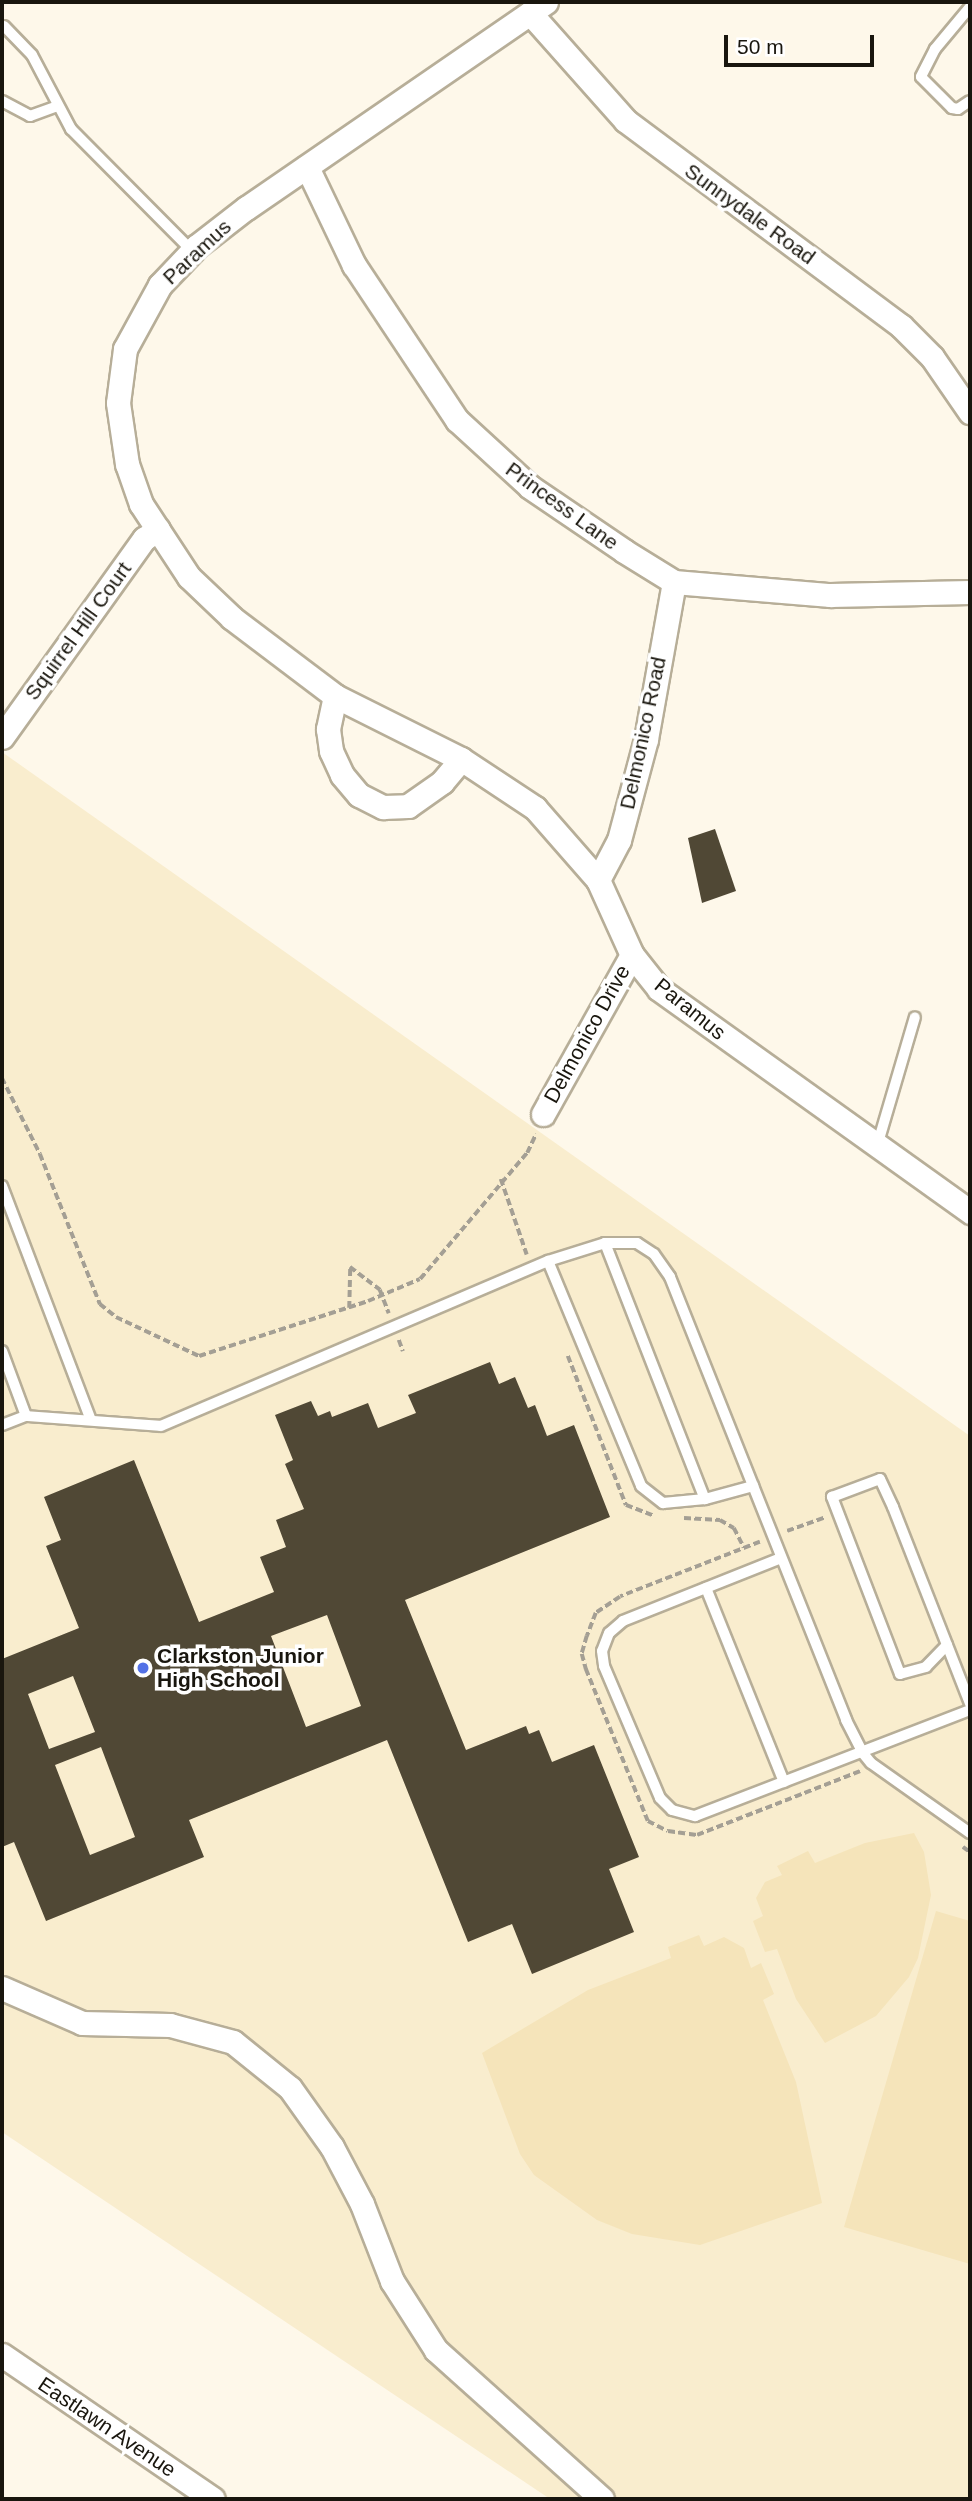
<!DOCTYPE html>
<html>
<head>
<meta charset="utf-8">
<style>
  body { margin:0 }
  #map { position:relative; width:972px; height:2501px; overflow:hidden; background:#fef8ea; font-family:Helvetica,sans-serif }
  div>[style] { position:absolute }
  .built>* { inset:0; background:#f9edce }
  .green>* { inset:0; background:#f5e4ba }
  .building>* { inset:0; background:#504835 }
  .path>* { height:3.5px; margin-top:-1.75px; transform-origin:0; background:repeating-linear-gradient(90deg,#a49f94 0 7px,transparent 0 10.5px) }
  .roads { filter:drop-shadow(2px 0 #b7ae98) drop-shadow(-2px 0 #b7ae98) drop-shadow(0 2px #b7ae98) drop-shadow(0 -2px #b7ae98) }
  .service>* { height:10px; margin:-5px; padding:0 5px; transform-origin:5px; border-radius:5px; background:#fff }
  .minor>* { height:23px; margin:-11.5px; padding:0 11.5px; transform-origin:11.5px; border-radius:11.5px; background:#fff }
  .dots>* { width:19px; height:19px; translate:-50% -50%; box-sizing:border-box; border:4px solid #fff; border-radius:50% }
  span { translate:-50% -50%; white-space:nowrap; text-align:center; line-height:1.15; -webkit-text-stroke:7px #fff; paint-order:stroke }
  .street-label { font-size:21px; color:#19160e }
  .poi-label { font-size:21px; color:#19160e; font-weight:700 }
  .left { translate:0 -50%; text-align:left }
  .frame { position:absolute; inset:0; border:4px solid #19160e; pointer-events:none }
  .scale { position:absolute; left:724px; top:35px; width:150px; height:32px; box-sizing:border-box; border:4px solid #19160e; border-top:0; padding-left:9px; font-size:21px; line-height:24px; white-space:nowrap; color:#19160e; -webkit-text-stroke:5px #fff; paint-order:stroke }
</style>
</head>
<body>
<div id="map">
  <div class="built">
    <i style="clip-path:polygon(2px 752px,970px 1436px,970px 2499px,550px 2499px,2px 2132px)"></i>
  </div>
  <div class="green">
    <i style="clip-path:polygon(914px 1833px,924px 1852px,931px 1895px,918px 1958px,909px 1977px,876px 2016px,825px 2043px,796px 1999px,777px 1949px,765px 1952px,753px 1921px,763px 1916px,756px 1898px,765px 1882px,782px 1875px,777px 1866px,808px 1851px,815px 1863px,865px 1843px)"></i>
    <i style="clip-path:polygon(936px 1911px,970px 1921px,970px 2264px,844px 2227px)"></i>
    <i style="clip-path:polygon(699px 1935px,704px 1946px,724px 1937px,744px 1948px,751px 1968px,761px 1963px,774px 1994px,763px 2000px,796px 2082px,822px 2203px,700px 2245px,632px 2234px,597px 2220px,534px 2175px,520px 2154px,482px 2053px,588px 1990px,671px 1958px,668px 1947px)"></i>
  </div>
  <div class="building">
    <i style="clip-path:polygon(715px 829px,736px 891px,702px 903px,688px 838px)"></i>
    <i style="clip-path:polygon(evenodd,490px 1362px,499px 1384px,515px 1377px,528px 1408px,535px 1405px,547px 1436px,574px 1425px,610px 1517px,405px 1600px,466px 1750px,526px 1726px,529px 1734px,539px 1730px,552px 1762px,594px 1745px,639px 1857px,609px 1869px,634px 1932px,532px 1974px,512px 1924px,468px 1942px,387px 1740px,189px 1820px,204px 1857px,46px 1921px,14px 1842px,2px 1847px,2px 1659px,79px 1628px,46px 1546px,61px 1540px,44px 1497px,134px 1460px,199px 1622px,274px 1592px,260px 1557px,286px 1547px,276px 1520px,304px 1509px,285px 1464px,293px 1460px,275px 1415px,311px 1401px,318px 1416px,330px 1411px,332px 1417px,368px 1403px,378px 1428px,416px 1413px,408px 1395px,490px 1362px,327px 1615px,361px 1706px,306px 1727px,271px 1636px,327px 1615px,490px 1362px,73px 1676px,95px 1732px,49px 1749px,28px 1694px,73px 1676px,490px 1362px,101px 1747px,135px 1837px,90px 1855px,55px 1765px,101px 1747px)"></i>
  </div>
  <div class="path">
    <i style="left:2px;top:1078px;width:85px;rotate:63.4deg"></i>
    <i style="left:40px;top:1154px;width:162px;rotate:68.2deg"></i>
    <i style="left:100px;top:1304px;width:21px;rotate:39deg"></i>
    <i style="left:116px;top:1317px;width:92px;rotate:25.2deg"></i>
    <i style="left:199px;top:1356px;width:178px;rotate:-18deg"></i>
    <i style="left:368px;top:1301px;width:56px;rotate:-22.9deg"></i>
    <i style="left:420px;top:1279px;width:165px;rotate:-49.7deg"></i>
    <i style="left:527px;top:1153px;width:21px;rotate:-65deg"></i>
    <i style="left:501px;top:1179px;width:80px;rotate:71.1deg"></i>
    <i style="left:349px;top:1308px;width:41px;rotate:-88.6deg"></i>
    <i style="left:350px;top:1267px;width:38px;rotate:37deg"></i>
    <i style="left:380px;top:1290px;width:25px;rotate:69deg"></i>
    <i style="left:399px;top:1340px;width:12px;rotate:70deg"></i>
    <i style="left:568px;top:1356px;width:160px;rotate:68.7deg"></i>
    <i style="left:626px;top:1505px;width:31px;rotate:21deg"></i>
    <i style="left:684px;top:1518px;width:36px;rotate:3deg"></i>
    <i style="left:720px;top:1520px;width:16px;rotate:30deg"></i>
    <i style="left:734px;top:1528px;width:22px;rotate:63deg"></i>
    <i style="left:787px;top:1531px;width:41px;rotate:-19.7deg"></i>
    <i style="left:760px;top:1542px;width:150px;rotate:158.6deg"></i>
    <i style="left:620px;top:1597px;width:29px;rotate:146deg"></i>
    <i style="left:596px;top:1613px;width:25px;rotate:111deg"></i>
    <i style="left:587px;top:1636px;width:19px;rotate:106deg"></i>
    <i style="left:582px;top:1654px;width:16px;rotate:75deg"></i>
    <i style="left:586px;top:1669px;width:164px;rotate:67.8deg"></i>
    <i style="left:648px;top:1821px;width:22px;rotate:27deg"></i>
    <i style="left:668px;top:1831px;width:29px;rotate:8deg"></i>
    <i style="left:697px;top:1835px;width:175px;rotate:-21.4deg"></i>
    <i style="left:963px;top:1847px;width:9px;rotate:36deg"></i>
  </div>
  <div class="roads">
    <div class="service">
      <i style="left:970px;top:7px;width:55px;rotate:129.8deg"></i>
      <i style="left:935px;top:49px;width:31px;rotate:117deg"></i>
      <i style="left:921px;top:77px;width:44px;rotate:45deg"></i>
      <i style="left:952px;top:108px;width:6px;rotate:9deg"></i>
      <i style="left:958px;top:109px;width:14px;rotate:-34deg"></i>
      <i style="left:4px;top:26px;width:40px;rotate:46deg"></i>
      <i style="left:32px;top:55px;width:84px;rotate:62.2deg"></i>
      <i style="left:71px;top:129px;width:172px;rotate:45.2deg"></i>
      <i style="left:2px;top:101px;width:32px;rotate:28deg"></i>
      <i style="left:30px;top:116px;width:29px;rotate:-20deg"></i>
      <i style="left:877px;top:1146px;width:134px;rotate:-73.6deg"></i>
      <i style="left:2px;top:1186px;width:250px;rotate:69.2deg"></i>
      <i style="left:605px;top:1243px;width:275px;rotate:68.7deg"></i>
      <i style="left:548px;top:1261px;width:243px;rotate:67.5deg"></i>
      <i style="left:641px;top:1486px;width:28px;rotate:38deg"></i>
      <i style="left:663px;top:1503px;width:42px;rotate:-5.4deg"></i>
      <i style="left:705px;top:1499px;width:50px;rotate:-15.2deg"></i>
      <i style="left:2px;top:1351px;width:69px;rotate:69.7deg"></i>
      <i style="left:2px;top:1425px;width:26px;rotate:-21deg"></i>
      <i style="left:26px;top:1416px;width:135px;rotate:4.2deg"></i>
      <i style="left:161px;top:1426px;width:421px;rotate:-23.1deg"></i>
      <i style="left:548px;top:1261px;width:60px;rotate:-17.5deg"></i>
      <i style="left:605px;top:1243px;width:32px"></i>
      <i style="left:637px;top:1243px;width:20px;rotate:33deg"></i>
      <i style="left:654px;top:1254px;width:28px;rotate:55deg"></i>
      <i style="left:670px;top:1277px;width:477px;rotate:68.3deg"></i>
      <i style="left:846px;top:1720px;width:36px;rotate:63deg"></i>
      <i style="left:862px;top:1752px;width:14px;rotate:51deg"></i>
      <i style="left:871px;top:1763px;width:121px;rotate:35.3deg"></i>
      <i style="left:781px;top:1558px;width:170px;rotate:158.3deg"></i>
      <i style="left:623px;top:1621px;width:18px;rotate:139deg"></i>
      <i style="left:609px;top:1633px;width:19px;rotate:111deg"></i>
      <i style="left:602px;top:1651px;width:15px;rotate:82deg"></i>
      <i style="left:604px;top:1666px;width:143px;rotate:67deg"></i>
      <i style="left:660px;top:1798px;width:17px;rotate:45deg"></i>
      <i style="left:672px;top:1810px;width:24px;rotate:15deg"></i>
      <i style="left:695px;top:1816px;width:295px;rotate:-21.1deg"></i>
      <i style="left:706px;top:1588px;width:209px;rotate:68.1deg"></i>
      <i style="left:947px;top:1645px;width:30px;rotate:134deg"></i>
      <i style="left:926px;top:1667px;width:27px;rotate:165deg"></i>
      <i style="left:900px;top:1674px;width:190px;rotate:-111deg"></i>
      <i style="left:832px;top:1497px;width:51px;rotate:-20.6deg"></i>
      <i style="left:880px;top:1479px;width:31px;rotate:65deg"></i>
      <i style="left:893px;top:1507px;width:211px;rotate:68.6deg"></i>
    </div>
    <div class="minor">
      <i style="left:546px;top:2px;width:364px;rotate:145.5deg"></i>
      <i style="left:246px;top:208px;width:62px;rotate:142.2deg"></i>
      <i style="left:197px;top:246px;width:54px;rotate:133.5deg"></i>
      <i style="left:160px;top:285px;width:73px;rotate:118.7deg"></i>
      <i style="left:125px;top:349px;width:54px;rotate:97.4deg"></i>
      <i style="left:118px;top:403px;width:62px;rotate:81.6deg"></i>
      <i style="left:127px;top:464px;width:42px;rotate:70.7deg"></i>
      <i style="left:141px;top:504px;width:87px;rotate:56.7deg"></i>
      <i style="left:189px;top:577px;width:59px;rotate:43.6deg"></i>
      <i style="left:232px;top:618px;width:129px;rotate:37.1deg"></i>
      <i style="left:335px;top:696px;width:141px;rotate:26.6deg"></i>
      <i style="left:461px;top:759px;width:89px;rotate:33.5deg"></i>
      <i style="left:535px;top:808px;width:96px;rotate:48.8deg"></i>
      <i style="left:598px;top:880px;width:82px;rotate:65.6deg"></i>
      <i style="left:632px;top:955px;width:43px;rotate:51.5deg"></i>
      <i style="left:659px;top:989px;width:383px;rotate:35.6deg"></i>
      <i style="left:530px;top:13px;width:144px;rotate:48.4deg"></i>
      <i style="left:626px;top:121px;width:343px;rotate:36.7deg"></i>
      <i style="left:901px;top:326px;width:44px;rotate:45deg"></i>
      <i style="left:932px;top:357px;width:67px;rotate:55.4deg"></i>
      <i style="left:307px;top:167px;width:109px;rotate:64.4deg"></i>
      <i style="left:354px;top:265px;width:186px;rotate:56.4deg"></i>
      <i style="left:457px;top:420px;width:99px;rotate:42.5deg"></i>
      <i style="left:530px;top:487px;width:114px;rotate:34.2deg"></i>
      <i style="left:624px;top:551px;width:59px;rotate:31.8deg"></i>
      <i style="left:674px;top:582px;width:157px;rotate:4.8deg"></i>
      <i style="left:830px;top:595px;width:140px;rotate:-1.2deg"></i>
      <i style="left:335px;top:696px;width:34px;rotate:102deg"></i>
      <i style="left:328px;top:729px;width:22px;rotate:82deg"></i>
      <i style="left:331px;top:751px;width:26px;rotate:65deg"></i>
      <i style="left:342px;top:775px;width:26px;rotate:50deg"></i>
      <i style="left:359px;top:795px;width:27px;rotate:27deg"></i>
      <i style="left:383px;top:807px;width:25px;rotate:-2deg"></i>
      <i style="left:408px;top:806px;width:42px;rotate:-35.2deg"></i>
      <i style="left:442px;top:782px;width:30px;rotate:-50deg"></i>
      <i style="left:2px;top:737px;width:244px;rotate:-54.4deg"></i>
      <i style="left:144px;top:539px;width:17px;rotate:-36deg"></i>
      <i style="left:598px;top:880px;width:45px;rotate:-62.3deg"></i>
      <i style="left:619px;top:840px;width:105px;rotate:-75deg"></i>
      <i style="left:646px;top:739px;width:159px;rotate:-79.9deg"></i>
      <i style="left:543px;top:1114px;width:182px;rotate:-60.8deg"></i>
      <i style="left:2px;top:1988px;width:87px;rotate:23.6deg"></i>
      <i style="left:82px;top:2023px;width:88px;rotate:1.3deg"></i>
      <i style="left:170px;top:2025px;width:65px;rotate:15.1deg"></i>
      <i style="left:233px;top:2042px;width:73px;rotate:38.9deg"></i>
      <i style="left:290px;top:2088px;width:72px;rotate:54.6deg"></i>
      <i style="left:332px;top:2147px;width:64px;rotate:62.2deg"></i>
      <i style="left:362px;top:2204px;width:83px;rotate:68.7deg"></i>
      <i style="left:392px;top:2281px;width:82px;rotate:57.5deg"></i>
      <i style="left:436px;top:2350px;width:223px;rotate:41.9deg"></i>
      <i style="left:2px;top:2355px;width:255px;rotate:34.3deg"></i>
    </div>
  </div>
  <div class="dots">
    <i style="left:143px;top:1668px;background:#5371e6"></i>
  </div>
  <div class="street-label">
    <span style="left:750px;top:214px;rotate:36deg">Sunnydale Road</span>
    <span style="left:197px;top:252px;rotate:-43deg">Paramus</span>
    <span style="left:562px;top:506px;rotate:36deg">Princess Lane</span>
    <span style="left:78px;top:631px;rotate:-54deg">Squirrel Hill Court</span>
    <span style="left:643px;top:733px;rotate:-78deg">Delmonico Road</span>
    <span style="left:690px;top:1009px;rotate:39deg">Paramus</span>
    <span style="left:587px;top:1034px;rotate:-61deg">Delmonico Drive</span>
    <span style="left:107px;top:2427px;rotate:34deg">Eastlawn Avenue</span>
  </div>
  <div class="poi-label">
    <span class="left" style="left:157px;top:1668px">Clarkston Junior<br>High School</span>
  </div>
  <div class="frame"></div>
  <div class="scale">50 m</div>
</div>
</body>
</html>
